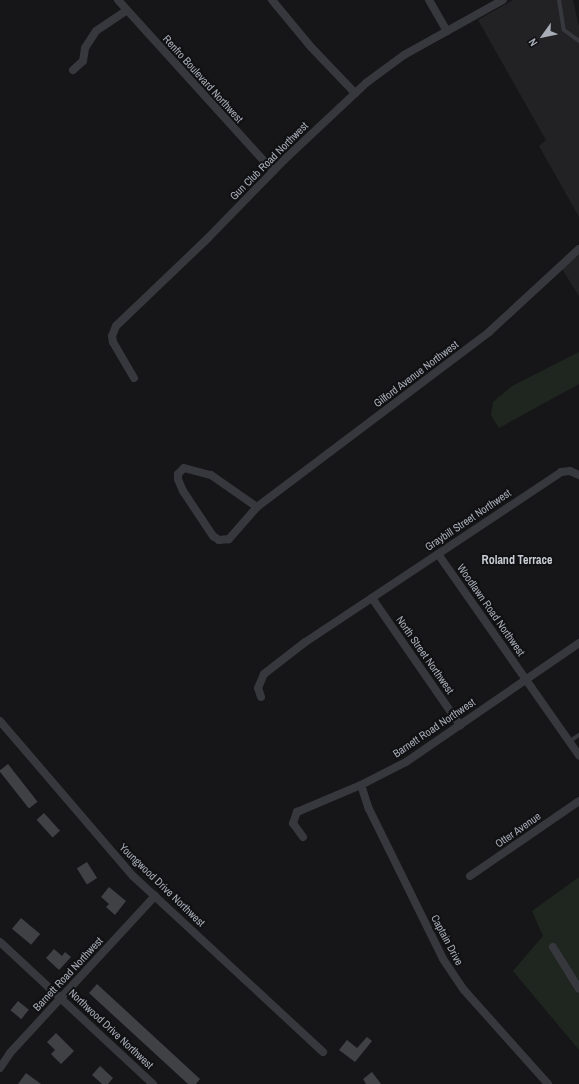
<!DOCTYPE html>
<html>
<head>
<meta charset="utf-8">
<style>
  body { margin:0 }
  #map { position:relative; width:579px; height:1084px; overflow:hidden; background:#161618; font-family:"Archivo Narrow",sans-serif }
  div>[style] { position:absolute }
  .built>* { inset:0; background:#222225 }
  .green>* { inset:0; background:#1e261f }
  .building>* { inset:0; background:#404145; transform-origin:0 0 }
  .lane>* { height:4px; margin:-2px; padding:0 2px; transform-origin:2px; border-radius:2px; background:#37383d }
  .street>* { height:8px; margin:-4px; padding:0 4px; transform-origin:4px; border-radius:4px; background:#37383d }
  span { translate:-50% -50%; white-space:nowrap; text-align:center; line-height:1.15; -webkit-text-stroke:4px #111113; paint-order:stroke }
  .street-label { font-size:11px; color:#a8adb8 }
  .neighbourhood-label { font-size:12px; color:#c9ccd4; font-weight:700 }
  .north { position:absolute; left:523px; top:16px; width:40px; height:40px; -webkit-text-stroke:3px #111113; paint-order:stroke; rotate:237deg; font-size:11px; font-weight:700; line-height:16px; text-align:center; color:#a8adb8 }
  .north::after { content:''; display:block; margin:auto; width:14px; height:18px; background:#a8adb8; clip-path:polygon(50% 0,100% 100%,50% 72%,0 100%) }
</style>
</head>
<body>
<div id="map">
  <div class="built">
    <i style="clip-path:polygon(513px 0,573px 0,579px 26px,579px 217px,539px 146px,546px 140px,478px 20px)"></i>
    <i style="clip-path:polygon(579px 255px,579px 296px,562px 269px)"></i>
  </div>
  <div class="green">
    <i style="clip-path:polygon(579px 352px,579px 384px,499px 428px,491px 415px,493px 402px,512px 386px)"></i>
    <i style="clip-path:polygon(579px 877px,579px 1050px,513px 971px,543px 936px,532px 911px)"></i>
  </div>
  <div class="building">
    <i style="left:8px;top:764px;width:48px;height:11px;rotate:52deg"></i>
    <i style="left:44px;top:813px;width:24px;height:10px;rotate:48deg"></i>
    <i style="left:87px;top:862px;width:19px;height:12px;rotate:58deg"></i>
    <i style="clip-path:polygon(109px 887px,126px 901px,115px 915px,106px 907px,109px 904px,101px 897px)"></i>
    <i style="left:21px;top:918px;width:25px;height:14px;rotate:40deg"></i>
    <i style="clip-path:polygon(54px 949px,62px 956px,65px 952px,71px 957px,59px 970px,46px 958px)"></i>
    <i style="clip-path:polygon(97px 984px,200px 1079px,196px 1084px,188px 1084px,89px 993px)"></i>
    <i style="left:18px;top:1001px;width:14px;height:12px;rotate:39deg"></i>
    <i style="clip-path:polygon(56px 1033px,74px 1051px,61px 1064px,51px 1054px,55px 1050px,47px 1042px)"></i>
    <i style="clip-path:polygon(367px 1037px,372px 1041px,355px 1062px,339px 1050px,347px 1040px,357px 1048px)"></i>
    <i style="clip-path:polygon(100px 1066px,113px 1078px,108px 1084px,102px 1084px,92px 1075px)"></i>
    <i style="clip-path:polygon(372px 1072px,381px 1084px,366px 1084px,363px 1079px)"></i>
    <i style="clip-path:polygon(26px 1073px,41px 1084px,18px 1084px)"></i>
  </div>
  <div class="lane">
    <i style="left:559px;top:0;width:30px;rotate:81deg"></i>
    <i style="left:564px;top:30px;width:19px;rotate:36deg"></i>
    <i style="left:570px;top:741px;width:11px;rotate:-34deg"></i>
  </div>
  <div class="street">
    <i style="left:118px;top:0;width:231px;rotate:47.8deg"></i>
    <i style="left:272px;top:0;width:61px;rotate:50.3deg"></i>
    <i style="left:311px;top:47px;width:64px;rotate:46.3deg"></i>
    <i style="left:429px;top:0;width:36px;rotate:60deg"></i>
    <i style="left:73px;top:70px;width:13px;rotate:-42deg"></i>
    <i style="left:83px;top:61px;width:13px;rotate:-81deg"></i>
    <i style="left:85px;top:48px;width:20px;rotate:-57deg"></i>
    <i style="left:96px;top:31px;width:37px;rotate:-34deg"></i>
    <i style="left:134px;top:378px;width:42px;rotate:-120.3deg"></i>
    <i style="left:113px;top:342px;width:6px;rotate:-99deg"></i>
    <i style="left:112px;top:336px;width:11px;rotate:-68deg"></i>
    <i style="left:116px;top:326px;width:127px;rotate:-43.7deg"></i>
    <i style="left:208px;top:238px;width:109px;rotate:-45.7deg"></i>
    <i style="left:284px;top:160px;width:112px;rotate:-43.2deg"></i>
    <i style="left:366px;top:83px;width:47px;rotate:-36.4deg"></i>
    <i style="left:404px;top:55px;width:113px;rotate:-29.1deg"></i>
    <i style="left:184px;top:468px;width:28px;rotate:15deg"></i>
    <i style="left:211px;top:475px;width:56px;rotate:34.8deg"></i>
    <i style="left:257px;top:507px;width:43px;rotate:131.2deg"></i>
    <i style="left:229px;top:539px;width:10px;rotate:174deg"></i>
    <i style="left:219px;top:540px;width:7px;rotate:-146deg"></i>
    <i style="left:213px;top:536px;width:54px;rotate:-123.7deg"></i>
    <i style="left:183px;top:491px;width:13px;rotate:-113deg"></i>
    <i style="left:178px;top:479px;width:5px;rotate:-90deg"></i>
    <i style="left:178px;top:474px;width:8px;rotate:-45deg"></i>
    <i style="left:257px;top:507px;width:291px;rotate:-37deg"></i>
    <i style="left:489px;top:332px;width:122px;rotate:-42.7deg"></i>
    <i style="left:438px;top:554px;width:246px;rotate:55deg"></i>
    <i style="left:372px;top:598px;width:155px;rotate:55.3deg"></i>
    <i style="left:261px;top:697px;width:9px;rotate:-108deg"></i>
    <i style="left:258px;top:688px;width:15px;rotate:-67deg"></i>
    <i style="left:264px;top:674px;width:51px;rotate:-37.8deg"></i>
    <i style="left:304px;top:643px;width:309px;rotate:-33.6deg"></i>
    <i style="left:561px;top:472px;width:9px;rotate:-6deg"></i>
    <i style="left:570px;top:471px;width:10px;rotate:24deg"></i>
    <i style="left:0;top:721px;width:204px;rotate:49.4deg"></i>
    <i style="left:133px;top:876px;width:259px;rotate:42.8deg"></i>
    <i style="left:361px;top:785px;width:25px;rotate:72deg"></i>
    <i style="left:369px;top:809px;width:167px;rotate:63.7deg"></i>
    <i style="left:443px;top:959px;width:37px;rotate:56deg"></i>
    <i style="left:464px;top:990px;width:126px;rotate:48.2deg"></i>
    <i style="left:303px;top:837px;width:17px;rotate:-126deg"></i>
    <i style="left:293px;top:823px;width:12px;rotate:-70deg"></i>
    <i style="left:297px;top:812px;width:69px;rotate:-22.9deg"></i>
    <i style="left:361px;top:785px;width:51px;rotate:-27.1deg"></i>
    <i style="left:406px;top:762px;width:210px;rotate:-34.5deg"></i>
    <i style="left:470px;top:876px;width:132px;rotate:-34.5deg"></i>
    <i style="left:0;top:942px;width:209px;rotate:42.9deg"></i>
    <i style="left:553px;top:947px;width:49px;rotate:58.2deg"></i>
    <i style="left:0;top:1068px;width:18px;rotate:-56deg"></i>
    <i style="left:10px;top:1053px;width:214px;rotate:-47.3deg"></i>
  </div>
  <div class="street-label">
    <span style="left:203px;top:79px;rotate:48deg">Renfro Boulevard Northwest</span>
    <span style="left:269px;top:161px;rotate:-45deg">Gun Club Road Northwest</span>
    <span style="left:416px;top:374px;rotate:-37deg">Gilford Avenue Northwest</span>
    <span style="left:468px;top:520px;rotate:-34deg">Graybill Street Northwest</span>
    <span style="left:491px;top:610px;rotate:55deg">Woodlawn Road Northwest</span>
    <span style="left:425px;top:655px;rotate:55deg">North Street Northwest</span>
    <span style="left:434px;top:728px;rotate:-34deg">Barnett Road Northwest</span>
    <span style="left:518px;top:830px;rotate:-35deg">Otter Avenue</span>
    <span style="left:162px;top:885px;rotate:44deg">Youngwood Drive Northwest</span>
    <span style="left:447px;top:940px;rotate:62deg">Captain Drive</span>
    <span style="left:68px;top:974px;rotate:-47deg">Barnett Road Northwest</span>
    <span style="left:111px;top:1029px;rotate:43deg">Northwood Drive Northwest</span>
  </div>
  <div class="neighbourhood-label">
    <span style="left:517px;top:561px">Roland Terrace</span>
  </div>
  <div class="north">N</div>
</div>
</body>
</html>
